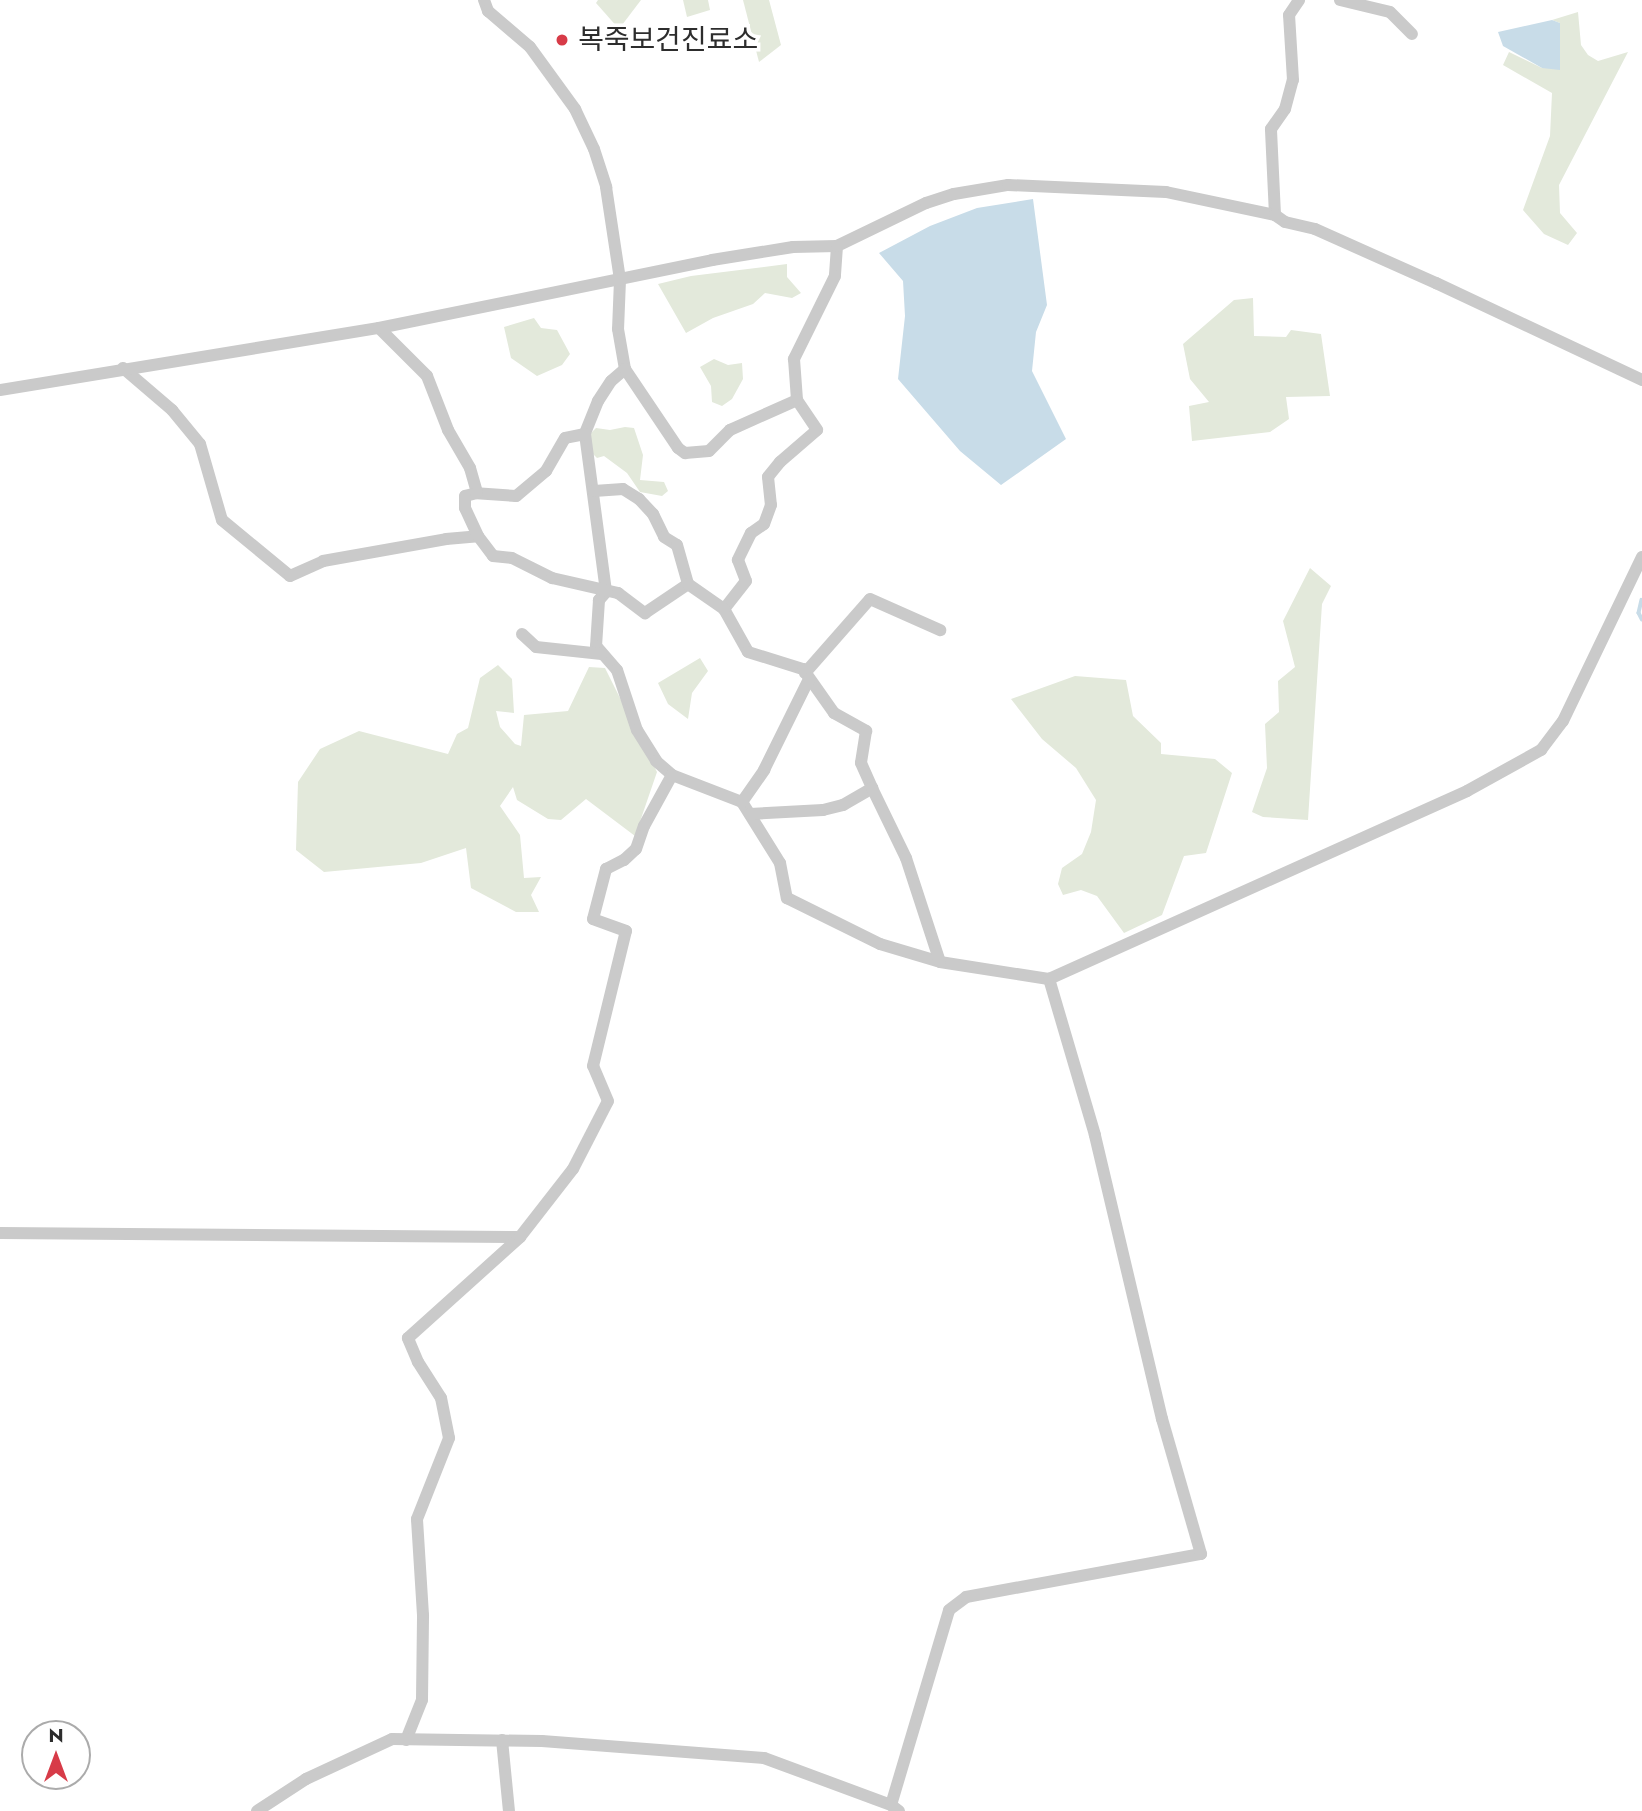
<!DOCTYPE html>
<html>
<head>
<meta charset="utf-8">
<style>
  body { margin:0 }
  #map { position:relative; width:1642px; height:1811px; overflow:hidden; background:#fff; font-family:Jost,"Noto Sans KR",sans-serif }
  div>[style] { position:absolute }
  .green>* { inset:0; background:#e3e9db }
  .water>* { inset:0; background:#c8dce8 }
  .stream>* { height:3.5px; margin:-1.75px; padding:0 1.75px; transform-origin:1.75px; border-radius:1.75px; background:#c8dce8 }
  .minor>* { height:12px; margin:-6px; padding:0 6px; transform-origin:6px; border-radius:6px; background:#cacaca }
  .dots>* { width:19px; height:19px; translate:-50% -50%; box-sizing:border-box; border:4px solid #fff; border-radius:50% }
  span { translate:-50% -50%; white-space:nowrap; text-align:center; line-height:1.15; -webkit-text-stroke:7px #fff; paint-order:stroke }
  .poi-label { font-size:28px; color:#2d2d2d }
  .left { translate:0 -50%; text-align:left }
  .north { position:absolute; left:21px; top:1720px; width:70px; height:70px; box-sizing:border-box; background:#fff; border:2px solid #ababab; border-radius:50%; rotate:0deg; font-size:19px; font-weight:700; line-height:28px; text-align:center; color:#2d2d2d }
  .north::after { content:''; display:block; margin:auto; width:24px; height:32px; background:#d73b48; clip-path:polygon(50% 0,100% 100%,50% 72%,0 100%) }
</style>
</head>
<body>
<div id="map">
  <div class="green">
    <i style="clip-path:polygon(598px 0,641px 0,619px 29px,596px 3px)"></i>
    <i style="clip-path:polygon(683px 0,708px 0,710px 10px,687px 17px)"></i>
    <i style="clip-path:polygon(743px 0,769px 0,781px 45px,759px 62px)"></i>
    <i style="clip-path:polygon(1578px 12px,1581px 45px,1588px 55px,1598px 61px,1628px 52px,1559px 185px,1560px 213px,1577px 233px,1568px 245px,1544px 234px,1523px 210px,1550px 136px,1552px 93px,1503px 65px,1509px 52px,1542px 68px,1560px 23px,1552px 20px)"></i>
    <i style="clip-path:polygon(787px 264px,787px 277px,801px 293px,792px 298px,765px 293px,753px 304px,713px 318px,686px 333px,658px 284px,691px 276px)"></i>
    <i style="clip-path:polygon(1253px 298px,1254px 336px,1286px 337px,1291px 330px,1321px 334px,1330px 396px,1286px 397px,1289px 419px,1270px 432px,1192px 441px,1189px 406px,1209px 402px,1190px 379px,1183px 344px,1234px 300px)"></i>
    <i style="clip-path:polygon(534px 318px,541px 328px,557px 330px,570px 354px,562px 365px,537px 376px,511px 358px,504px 327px)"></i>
    <i style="clip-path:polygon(714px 359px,728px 365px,742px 363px,743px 379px,732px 399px,722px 406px,712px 402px,711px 386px,700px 367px)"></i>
    <i style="clip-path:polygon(625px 427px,634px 428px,643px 455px,640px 480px,664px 482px,668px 491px,662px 496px,640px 492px,627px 473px,604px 456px,597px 458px,593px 454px,588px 436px,596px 428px,610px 430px)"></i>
    <i style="clip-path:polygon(1310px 568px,1331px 586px,1322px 604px,1308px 820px,1263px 817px,1252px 812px,1267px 768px,1265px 724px,1279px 712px,1278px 681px,1295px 667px,1283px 621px)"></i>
    <i style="clip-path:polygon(700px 658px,708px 671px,692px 693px,688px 719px,668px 704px,658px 683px)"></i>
    <i style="clip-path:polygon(498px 665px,512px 679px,514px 713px,496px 711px,500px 727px,515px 744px,521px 746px,524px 715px,568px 711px,589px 667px,605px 668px,657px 772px,635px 836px,586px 799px,561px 820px,548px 819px,517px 800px,513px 787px,500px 806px,520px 835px,524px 878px,541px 877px,531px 895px,539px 912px,516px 912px,471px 888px,466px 848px,421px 863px,324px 872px,296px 850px,298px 782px,320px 749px,359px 731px,448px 754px,457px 734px,468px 728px,480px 678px)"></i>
    <i style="clip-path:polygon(1075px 676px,1126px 680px,1133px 716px,1161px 743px,1161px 754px,1215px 759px,1232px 773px,1206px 853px,1184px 856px,1162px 915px,1124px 933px,1097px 896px,1081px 890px,1063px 895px,1058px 884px,1062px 868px,1082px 854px,1091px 832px,1096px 800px,1076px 768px,1042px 739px,1011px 699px)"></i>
  </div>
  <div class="water">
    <i style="clip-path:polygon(1552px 20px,1560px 23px,1560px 70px,1542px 68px,1503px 46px,1498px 32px)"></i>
    <i style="clip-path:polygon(1033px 199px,1047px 305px,1036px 332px,1032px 371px,1066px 439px,1001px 485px,960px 451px,898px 379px,905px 316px,903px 281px,879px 253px,930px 226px,977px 208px)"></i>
  </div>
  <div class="stream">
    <i style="left:1642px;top:600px;width:13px;rotate:103deg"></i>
    <i style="left:1639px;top:613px;width:7px;rotate:63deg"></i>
  </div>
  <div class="minor">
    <i style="left:484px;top:0;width:12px;rotate:70deg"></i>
    <i style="left:488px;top:11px;width:55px;rotate:40.6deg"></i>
    <i style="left:530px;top:47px;width:77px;rotate:54deg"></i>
    <i style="left:575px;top:109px;width:44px;rotate:64.6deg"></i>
    <i style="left:594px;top:149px;width:40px;rotate:72deg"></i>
    <i style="left:606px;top:187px;width:94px;rotate:81.4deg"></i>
    <i style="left:620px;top:280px;width:49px;rotate:92.3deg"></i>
    <i style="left:618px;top:329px;width:41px;rotate:80.1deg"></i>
    <i style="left:625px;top:369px;width:18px;rotate:139deg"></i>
    <i style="left:611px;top:381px;width:24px;rotate:123deg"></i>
    <i style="left:598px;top:401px;width:35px;rotate:112deg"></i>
    <i style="left:585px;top:434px;width:159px;rotate:82.4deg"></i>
    <i style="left:606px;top:592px;width:11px;rotate:131deg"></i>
    <i style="left:599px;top:600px;width:46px;rotate:93.7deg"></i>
    <i style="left:596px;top:646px;width:32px;rotate:49deg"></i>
    <i style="left:617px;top:670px;width:63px;rotate:71.6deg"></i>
    <i style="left:637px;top:730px;width:36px;rotate:58deg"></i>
    <i style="left:656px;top:761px;width:21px;rotate:41deg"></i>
    <i style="left:672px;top:775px;width:75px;rotate:21.1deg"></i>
    <i style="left:742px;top:802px;width:72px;rotate:58.1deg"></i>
    <i style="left:780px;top:863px;width:36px;rotate:79deg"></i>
    <i style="left:787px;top:898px;width:104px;rotate:26.3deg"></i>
    <i style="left:880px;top:944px;width:63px;rotate:16.7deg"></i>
    <i style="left:940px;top:962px;width:110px;rotate:8.9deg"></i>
    <i style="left:1340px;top:0;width:51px;rotate:13.5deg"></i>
    <i style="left:1390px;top:12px;width:31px;rotate:45deg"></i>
    <i style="left:1275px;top:215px;width:86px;rotate:-92.7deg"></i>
    <i style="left:1271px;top:129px;width:24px;rotate:-55deg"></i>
    <i style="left:1285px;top:109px;width:30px;rotate:-75deg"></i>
    <i style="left:1293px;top:80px;width:65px;rotate:-93.5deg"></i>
    <i style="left:1289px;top:15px;width:18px;rotate:-56deg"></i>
    <i style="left:837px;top:246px;width:30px;rotate:94deg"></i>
    <i style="left:835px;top:276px;width:93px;rotate:116.3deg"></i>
    <i style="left:794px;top:359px;width:41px;rotate:85.8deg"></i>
    <i style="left:797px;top:400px;width:36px;rotate:56deg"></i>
    <i style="left:817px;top:430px;width:49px;rotate:139.1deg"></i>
    <i style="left:780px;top:462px;width:19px;rotate:129deg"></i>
    <i style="left:768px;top:477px;width:28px;rotate:84deg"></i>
    <i style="left:771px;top:505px;width:20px;rotate:110deg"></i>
    <i style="left:764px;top:524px;width:16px;rotate:145deg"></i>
    <i style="left:751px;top:533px;width:30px;rotate:116deg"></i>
    <i style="left:738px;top:560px;width:22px;rotate:69deg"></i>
    <i style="left:746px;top:581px;width:36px;rotate:128deg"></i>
    <i style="left:724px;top:609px;width:49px;rotate:60.8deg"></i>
    <i style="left:748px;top:652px;width:58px;rotate:17.2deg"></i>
    <i style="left:803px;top:669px;width:54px;rotate:54.8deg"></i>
    <i style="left:834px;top:713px;width:37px;rotate:29deg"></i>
    <i style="left:866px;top:731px;width:32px;rotate:99deg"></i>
    <i style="left:861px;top:763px;width:27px;rotate:66deg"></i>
    <i style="left:379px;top:328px;width:68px;rotate:45deg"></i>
    <i style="left:427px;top:376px;width:58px;rotate:68.7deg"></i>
    <i style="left:448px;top:430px;width:44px;rotate:59.9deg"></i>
    <i style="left:470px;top:468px;width:26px;rotate:74deg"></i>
    <i style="left:123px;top:368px;width:65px;rotate:40.6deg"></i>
    <i style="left:172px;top:410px;width:44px;rotate:50.5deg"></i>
    <i style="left:200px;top:444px;width:79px;rotate:73.9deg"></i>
    <i style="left:222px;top:520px;width:88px;rotate:39.5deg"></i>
    <i style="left:290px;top:576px;width:36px;rotate:-24deg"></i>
    <i style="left:323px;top:561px;width:125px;rotate:-10.1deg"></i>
    <i style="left:446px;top:539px;width:32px;rotate:-5deg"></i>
    <i style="left:625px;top:369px;width:95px;rotate:56.1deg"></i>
    <i style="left:678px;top:448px;width:9px;rotate:36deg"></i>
    <i style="left:685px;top:453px;width:24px;rotate:-5deg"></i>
    <i style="left:709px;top:451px;width:30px;rotate:-45deg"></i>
    <i style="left:730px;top:430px;width:73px;rotate:-24.1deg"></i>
    <i style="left:0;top:390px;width:384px;rotate:-9.3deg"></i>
    <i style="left:379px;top:328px;width:340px;rotate:-11.5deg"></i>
    <i style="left:712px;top:260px;width:82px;rotate:-9.1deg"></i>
    <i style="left:793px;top:247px;width:44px;rotate:-1.3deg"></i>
    <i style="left:837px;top:246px;width:99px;rotate:-25.8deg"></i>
    <i style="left:926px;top:203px;width:29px;rotate:-18deg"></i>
    <i style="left:954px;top:194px;width:55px;rotate:-9.5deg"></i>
    <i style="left:1008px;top:185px;width:158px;rotate:2.5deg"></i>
    <i style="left:1166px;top:192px;width:111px;rotate:11.9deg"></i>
    <i style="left:1275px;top:215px;width:12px;rotate:35deg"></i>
    <i style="left:1285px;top:222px;width:31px;rotate:13deg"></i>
    <i style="left:1315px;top:229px;width:133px;rotate:24.1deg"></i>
    <i style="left:1436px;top:283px;width:228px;rotate:25.2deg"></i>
    <i style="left:585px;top:434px;width:20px;rotate:169deg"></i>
    <i style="left:565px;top:438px;width:38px;rotate:120deg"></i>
    <i style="left:546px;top:471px;width:39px;rotate:140deg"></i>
    <i style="left:516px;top:496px;width:39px;rotate:-176deg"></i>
    <i style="left:477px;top:493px;width:12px;rotate:166deg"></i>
    <i style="left:465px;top:496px;width:12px;rotate:90deg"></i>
    <i style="left:465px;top:508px;width:31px;rotate:65deg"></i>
    <i style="left:478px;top:536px;width:25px;rotate:53deg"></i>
    <i style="left:493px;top:556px;width:19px;rotate:6deg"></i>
    <i style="left:512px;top:558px;width:45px;rotate:26.6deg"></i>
    <i style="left:552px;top:578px;width:68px;rotate:12.8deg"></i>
    <i style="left:618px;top:593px;width:34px;rotate:37deg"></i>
    <i style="left:645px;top:613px;width:52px;rotate:-34deg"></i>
    <i style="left:594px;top:491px;width:29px;rotate:-4deg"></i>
    <i style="left:623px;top:489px;width:19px;rotate:32deg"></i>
    <i style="left:639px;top:499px;width:21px;rotate:47deg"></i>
    <i style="left:653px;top:514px;width:25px;rotate:64deg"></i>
    <i style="left:664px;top:537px;width:15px;rotate:32deg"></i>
    <i style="left:677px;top:545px;width:41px;rotate:74.2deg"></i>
    <i style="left:688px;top:584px;width:44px;rotate:34.8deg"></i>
    <i style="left:522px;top:634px;width:19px;rotate:43deg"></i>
    <i style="left:536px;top:647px;width:66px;rotate:6.1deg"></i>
    <i style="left:805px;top:673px;width:98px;rotate:-48.7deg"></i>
    <i style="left:870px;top:599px;width:77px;rotate:23.9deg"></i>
    <i style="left:742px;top:802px;width:39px;rotate:-55deg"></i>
    <i style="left:764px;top:770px;width:102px;rotate:-63.7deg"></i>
    <i style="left:750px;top:814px;width:73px;rotate:-3.1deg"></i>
    <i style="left:823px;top:810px;width:21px;rotate:-14deg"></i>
    <i style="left:843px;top:805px;width:34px;rotate:-30deg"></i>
    <i style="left:872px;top:788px;width:78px;rotate:64.1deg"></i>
    <i style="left:906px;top:858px;width:109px;rotate:71.9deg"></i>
    <i style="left:0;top:1233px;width:520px;rotate:0.44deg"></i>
    <i style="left:406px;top:1740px;width:43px;rotate:-68.2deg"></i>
    <i style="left:422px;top:1700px;width:85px;rotate:-89.3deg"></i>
    <i style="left:423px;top:1615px;width:96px;rotate:-93.6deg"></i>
    <i style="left:417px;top:1519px;width:87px;rotate:-68.4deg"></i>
    <i style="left:449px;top:1438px;width:41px;rotate:-101.3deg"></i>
    <i style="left:441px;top:1398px;width:43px;rotate:-122.6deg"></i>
    <i style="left:418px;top:1362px;width:26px;rotate:-113deg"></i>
    <i style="left:408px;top:1338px;width:151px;rotate:-42deg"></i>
    <i style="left:520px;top:1237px;width:86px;rotate:-52.1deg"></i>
    <i style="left:573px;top:1169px;width:76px;rotate:-62.8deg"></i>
    <i style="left:608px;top:1101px;width:38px;rotate:-113deg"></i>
    <i style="left:593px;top:1066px;width:139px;rotate:-76.3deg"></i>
    <i style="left:626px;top:931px;width:35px;rotate:-160deg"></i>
    <i style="left:593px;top:919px;width:52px;rotate:-75.4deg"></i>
    <i style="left:606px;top:869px;width:20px;rotate:-27deg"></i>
    <i style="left:624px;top:860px;width:16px;rotate:-43deg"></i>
    <i style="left:636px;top:849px;width:24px;rotate:-71deg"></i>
    <i style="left:644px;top:826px;width:58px;rotate:-61.2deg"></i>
    <i style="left:502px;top:1740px;width:71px;rotate:84.4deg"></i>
    <i style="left:891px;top:1805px;width:203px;rotate:-73.4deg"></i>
    <i style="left:949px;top:1610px;width:21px;rotate:-37deg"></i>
    <i style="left:966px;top:1597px;width:239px;rotate:-10.4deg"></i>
    <i style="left:1201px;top:1554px;width:141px;rotate:-106.1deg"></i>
    <i style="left:1162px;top:1419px;width:292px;rotate:-103.3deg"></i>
    <i style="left:1095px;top:1135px;width:163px;rotate:-106.4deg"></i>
    <i style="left:1049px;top:979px;width:458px;rotate:-24.2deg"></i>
    <i style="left:1467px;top:791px;width:85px;rotate:-29deg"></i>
    <i style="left:1541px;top:750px;width:36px;rotate:-53deg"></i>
    <i style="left:1563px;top:721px;width:182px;rotate:-64.3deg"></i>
    <i style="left:257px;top:1811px;width:59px;rotate:-33.1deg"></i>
    <i style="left:306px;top:1779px;width:95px;rotate:-24.9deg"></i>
    <i style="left:392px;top:1739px;width:150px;rotate:0.8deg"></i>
    <i style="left:542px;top:1741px;width:223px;rotate:4.4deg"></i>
    <i style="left:764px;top:1758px;width:135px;rotate:20.3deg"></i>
    <i style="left:891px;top:1805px;width:10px;rotate:37deg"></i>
  </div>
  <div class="dots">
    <i style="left:562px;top:40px;background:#d73b48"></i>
  </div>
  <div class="poi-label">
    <span class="left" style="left:578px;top:40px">복죽보건진료소</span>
  </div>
  <div class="north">N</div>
</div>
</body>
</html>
